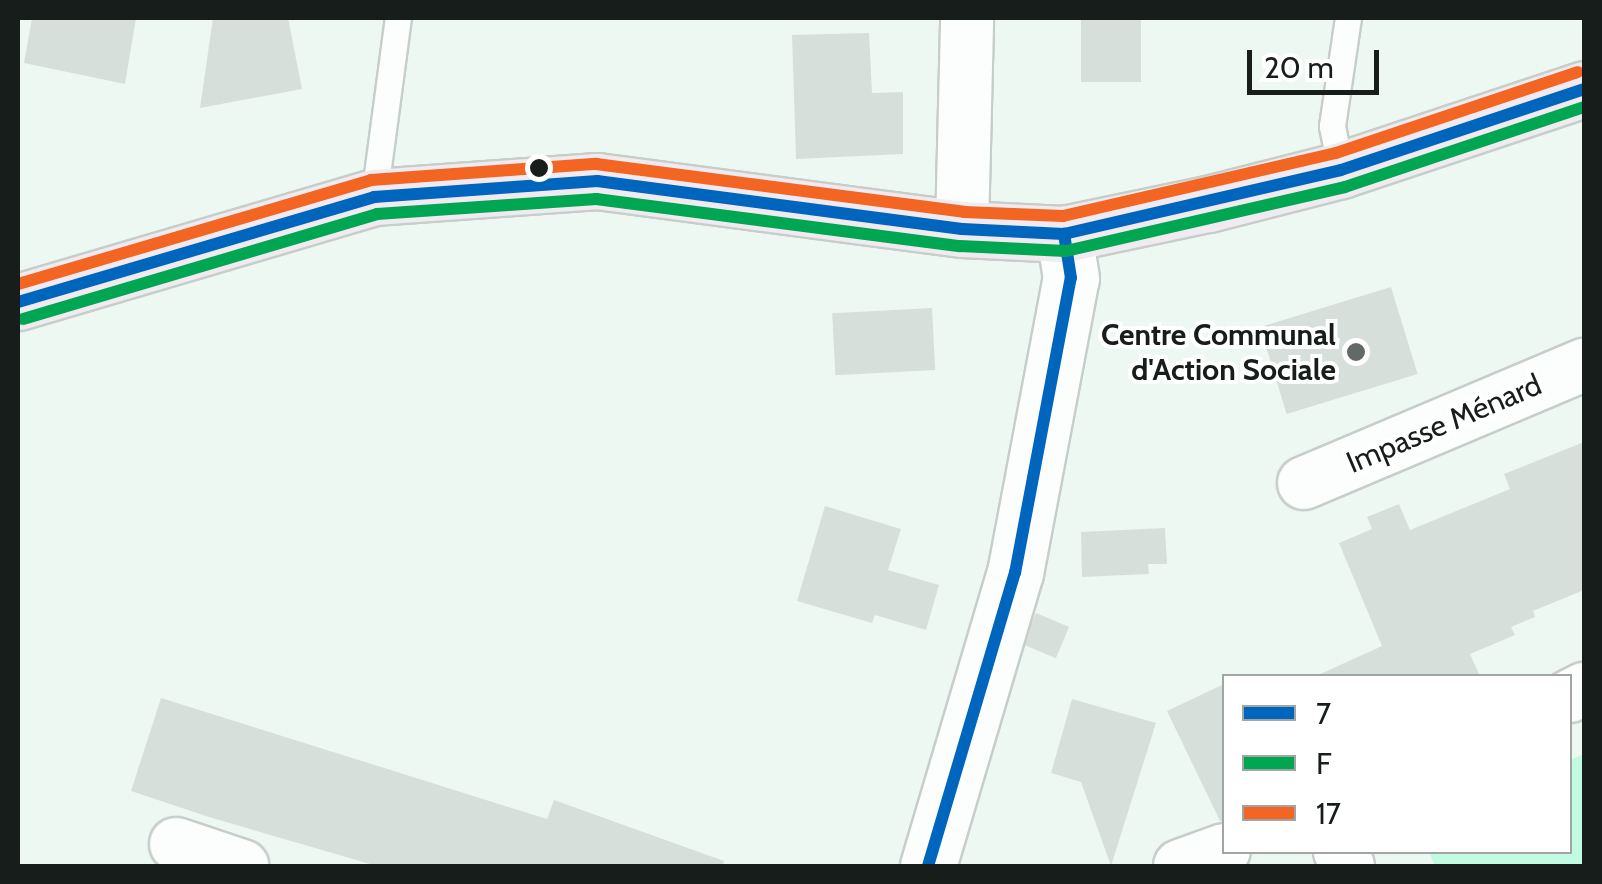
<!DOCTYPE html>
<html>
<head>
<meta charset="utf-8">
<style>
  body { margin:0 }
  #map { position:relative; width:1602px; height:884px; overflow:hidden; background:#eef8f3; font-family:Cabin,sans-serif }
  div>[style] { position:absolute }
  .green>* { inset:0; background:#c0fbe2 }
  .building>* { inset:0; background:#d7dfdb; transform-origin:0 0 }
  .roads { filter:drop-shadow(2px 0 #c6ceca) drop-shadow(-2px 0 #c6ceca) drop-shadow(0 2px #c6ceca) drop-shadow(0 -2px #c6ceca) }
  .lane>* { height:25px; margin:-12.5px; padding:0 12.5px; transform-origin:12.5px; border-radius:12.5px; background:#fcfefd }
  .street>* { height:52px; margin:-26px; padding:0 26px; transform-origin:26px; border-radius:26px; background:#fcfefd }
  .secondary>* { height:55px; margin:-27.5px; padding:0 27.5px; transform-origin:27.5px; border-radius:27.5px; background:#fcfefd }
  .primary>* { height:55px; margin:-27.5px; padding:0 27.5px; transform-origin:27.5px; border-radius:27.5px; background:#f1ebf1 }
  .bus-1>* { height:12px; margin:-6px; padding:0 6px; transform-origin:6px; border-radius:6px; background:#0065bd }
  .bus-2>* { height:12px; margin:-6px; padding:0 6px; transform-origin:6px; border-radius:6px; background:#00a651 }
  .bus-3>* { height:12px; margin:-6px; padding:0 6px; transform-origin:6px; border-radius:6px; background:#f26522 }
  .dots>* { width:28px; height:28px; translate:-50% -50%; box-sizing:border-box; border:5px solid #fff; border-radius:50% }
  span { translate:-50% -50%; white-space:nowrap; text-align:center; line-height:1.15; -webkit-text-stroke:8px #fff; paint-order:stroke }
  .poi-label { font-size:30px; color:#171d1b; font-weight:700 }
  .right { translate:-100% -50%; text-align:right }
  .street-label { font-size:30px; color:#171d1b }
  .frame { position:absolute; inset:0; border:20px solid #171d1b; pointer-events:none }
  .legend { position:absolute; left:1222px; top:674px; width:350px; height:180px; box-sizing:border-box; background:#fff; border:2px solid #a2a5a4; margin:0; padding:12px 18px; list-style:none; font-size:30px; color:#171d1b }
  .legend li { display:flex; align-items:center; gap:20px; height:50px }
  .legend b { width:50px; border:2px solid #a2a5a4 }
  .scale { position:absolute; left:1247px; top:50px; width:132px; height:45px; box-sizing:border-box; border:5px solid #171d1b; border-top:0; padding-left:12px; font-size:30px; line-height:35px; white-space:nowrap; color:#171d1b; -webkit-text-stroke:8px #fff; paint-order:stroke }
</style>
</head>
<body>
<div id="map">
  <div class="green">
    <i style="clip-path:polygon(1584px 754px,1584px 866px,1435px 866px,1429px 852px,1570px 852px,1570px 760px)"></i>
  </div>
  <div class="building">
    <i style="clip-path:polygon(32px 18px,136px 18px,125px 84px,24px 63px)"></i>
    <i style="clip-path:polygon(213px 18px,288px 18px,302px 89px,200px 108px)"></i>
    <i style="left:1081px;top:18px;width:60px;height:64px"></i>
    <i style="clip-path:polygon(869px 33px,872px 93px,903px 92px,903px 154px,796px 159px,792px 35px)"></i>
    <i style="left:1391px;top:287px;width:91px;height:137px;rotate:73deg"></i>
    <i style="left:932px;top:308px;width:62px;height:100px;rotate:87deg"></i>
    <i style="clip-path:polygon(1584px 442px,1584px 590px,1533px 611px,1535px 617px,1511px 627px,1515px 635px,1470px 654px,1480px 676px,1316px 676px,1382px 646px,1339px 543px,1372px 529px,1367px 517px,1399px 504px,1410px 530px,1510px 489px,1504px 474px)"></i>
    <i style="clip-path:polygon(825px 506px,901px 529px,888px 570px,939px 585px,926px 630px,875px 615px,872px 623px,797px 601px)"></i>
    <i style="clip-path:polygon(1165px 528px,1167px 564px,1148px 564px,1149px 574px,1082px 577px,1081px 532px)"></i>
    <i style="left:1036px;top:613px;width:36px;height:34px;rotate:23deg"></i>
    <i style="clip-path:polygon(1224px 684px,1224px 821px,1220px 821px,1167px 711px)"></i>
    <i style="clip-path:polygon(161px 698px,547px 819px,554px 800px,724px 861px,723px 866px,377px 866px,209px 817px,131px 791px)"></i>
    <i style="clip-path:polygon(1072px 699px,1156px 723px,1111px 866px,1081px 782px,1051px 773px)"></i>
  </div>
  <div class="roads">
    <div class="lane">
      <i style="left:1341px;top:170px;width:45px;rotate:-101.6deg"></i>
      <i style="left:1332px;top:126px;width:109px;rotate:-81.6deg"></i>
      <i style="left:374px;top:197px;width:181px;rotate:-82.4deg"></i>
    </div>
    <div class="street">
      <i style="left:962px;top:229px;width:211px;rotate:-88.6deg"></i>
      <i style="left:1304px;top:483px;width:304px;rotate:-22.9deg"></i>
      <i style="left:1570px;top:696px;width:16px;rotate:-27deg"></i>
      <i style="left:176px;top:844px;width:70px;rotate:18.4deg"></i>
      <i style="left:1340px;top:852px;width:16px;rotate:60deg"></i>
      <i style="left:1180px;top:866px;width:47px;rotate:-20deg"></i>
    </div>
    <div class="secondary">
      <i style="left:928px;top:866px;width:306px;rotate:-73.5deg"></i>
      <i style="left:1015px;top:573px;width:300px;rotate:-79.3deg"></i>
      <i style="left:1071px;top:278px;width:45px;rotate:-99deg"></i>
    </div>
    <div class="primary">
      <i style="left:18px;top:302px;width:371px;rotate:-16.4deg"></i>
      <i style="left:374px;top:197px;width:224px;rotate:-4.1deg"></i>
      <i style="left:597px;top:181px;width:368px;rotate:7.5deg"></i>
      <i style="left:962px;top:229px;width:102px;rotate:2.8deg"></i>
      <i style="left:1064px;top:234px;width:147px;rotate:-11.8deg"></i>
      <i style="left:1208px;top:204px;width:137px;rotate:-14.3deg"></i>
      <i style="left:1341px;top:170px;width:256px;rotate:-18.4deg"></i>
    </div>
  </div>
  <div class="bus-1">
    <i style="left:18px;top:302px;width:371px;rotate:-16.4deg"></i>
    <i style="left:374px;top:197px;width:224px;rotate:-4.1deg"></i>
    <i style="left:597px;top:181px;width:368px;rotate:7.5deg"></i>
    <i style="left:962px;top:229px;width:102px;rotate:2.8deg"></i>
    <i style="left:1064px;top:234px;width:284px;rotate:-13deg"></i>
    <i style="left:1341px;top:170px;width:256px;rotate:-18.4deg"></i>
    <i style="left:928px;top:866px;width:306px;rotate:-73.5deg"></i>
    <i style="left:1015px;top:573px;width:300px;rotate:-79.3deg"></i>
    <i style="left:1071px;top:278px;width:45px;rotate:-99deg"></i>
  </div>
  <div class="bus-2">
    <i style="left:23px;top:319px;width:369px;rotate:-16.5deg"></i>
    <i style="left:377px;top:214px;width:220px;rotate:-3.9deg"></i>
    <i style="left:596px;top:199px;width:367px;rotate:7.4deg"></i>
    <i style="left:960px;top:246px;width:106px;rotate:2.7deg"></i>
    <i style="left:1066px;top:251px;width:286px;rotate:-12.9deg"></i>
    <i style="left:1345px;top:187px;width:252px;rotate:-18.5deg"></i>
  </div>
  <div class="bus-3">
    <i style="left:18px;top:284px;width:368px;rotate:-16.4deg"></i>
    <i style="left:371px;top:180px;width:226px;rotate:-4.1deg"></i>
    <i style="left:596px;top:164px;width:371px;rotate:7.4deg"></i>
    <i style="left:964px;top:212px;width:99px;rotate:2.3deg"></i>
    <i style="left:1063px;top:216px;width:280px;rotate:-13deg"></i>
    <i style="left:1336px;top:153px;width:255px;rotate:-18.5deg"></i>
  </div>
  <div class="dots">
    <i style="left:539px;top:168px;background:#171d1b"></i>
    <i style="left:1356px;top:352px;background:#626a67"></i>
  </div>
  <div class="poi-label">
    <span class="right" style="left:1336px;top:352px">Centre Communal<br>d'Action Sociale</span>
  </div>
  <div class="street-label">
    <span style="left:1444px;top:424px;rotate:-23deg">Impasse Ménard</span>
  </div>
  <div class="frame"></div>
  <ul class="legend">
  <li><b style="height:12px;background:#0065bd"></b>7</li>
  <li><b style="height:12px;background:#00a651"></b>F</li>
  <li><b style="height:12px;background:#f26522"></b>17</li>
  </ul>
  <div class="scale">20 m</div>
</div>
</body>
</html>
